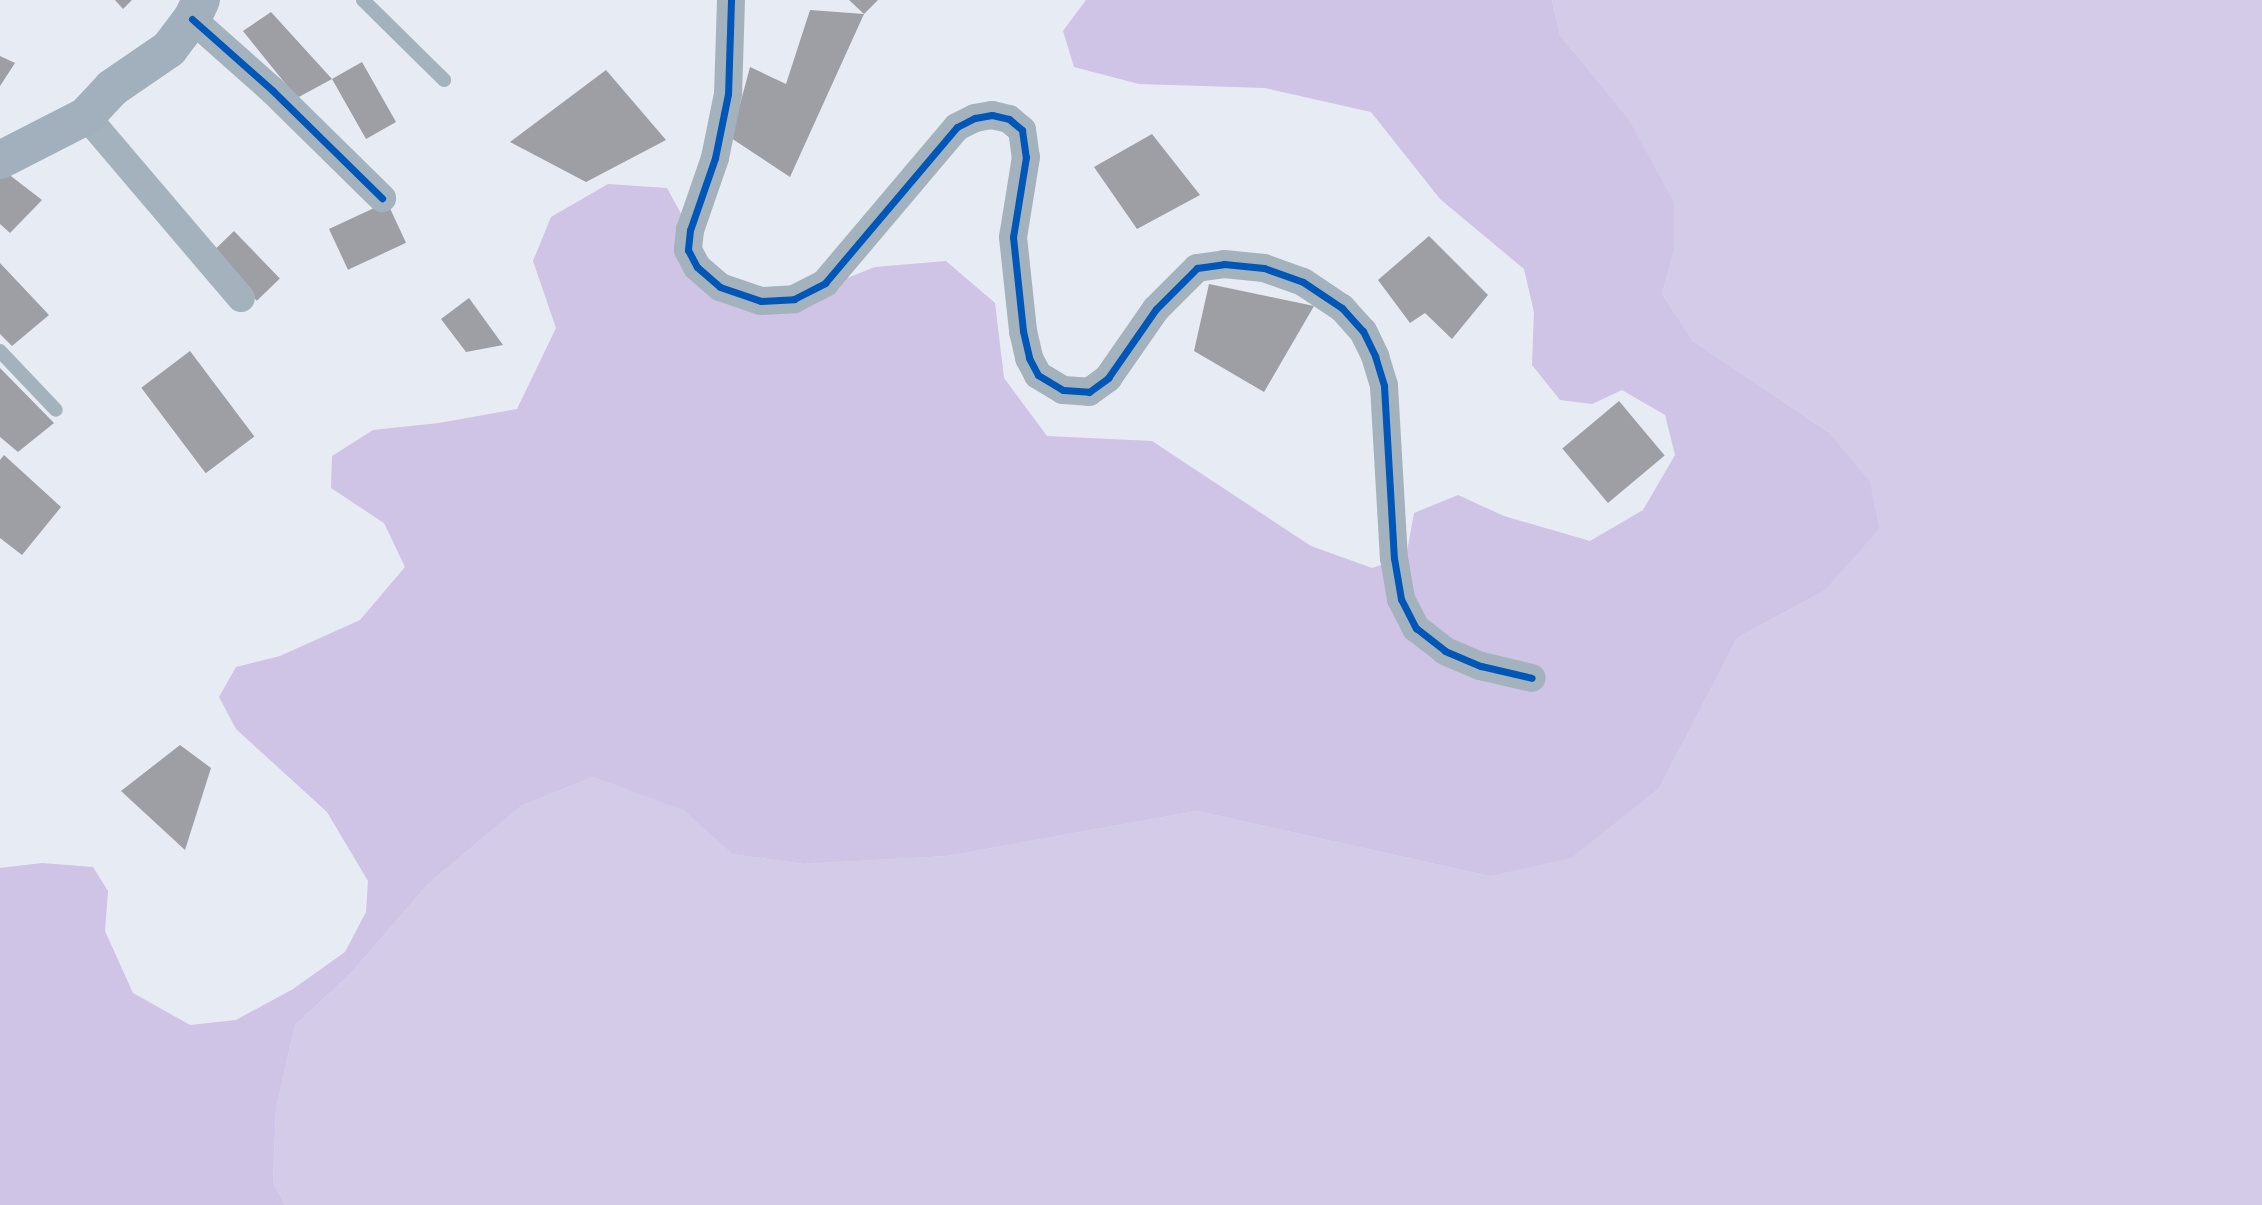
<!DOCTYPE html>
<html>
<head>
<meta charset="utf-8">
<style>
  body { margin:0 }
  #map { position:relative; width:2262px; height:1205px; overflow:hidden; background:#e7ebf3; font-family:Karla,sans-serif }
  div>[style] { position:absolute }
  .green>* { inset:0; background:#d4cbe8 }
  .forest>* { inset:0; background:#cfc3e6 }
  .building>* { inset:0; background:#9d9fa5; transform-origin:0 0 }
  .service>* { height:14px; margin:-7px; padding:0 7px; transform-origin:7px; border-radius:7px; background:#a4b2bd }
  .minor>* { height:28px; margin:-14px; padding:0 14px; transform-origin:14px; border-radius:14px; background:#a4b2bd }
  .secondary>* { height:38px; margin:-19px; padding:0 19px; transform-origin:19px; border-radius:19px; background:#a1b0bc }
  .cycleway>* { height:7px; margin:-3.5px; padding:0 3.5px; transform-origin:3.5px; border-radius:3.5px; background:#0057b8 }
  span { translate:-50% -50%; white-space:nowrap; text-align:center; line-height:1.15; -webkit-text-stroke:7px #e2eaf8; paint-order:stroke }
</style>
</head>
<body>
<div id="map">
  <div class="green">
    <i style="clip-path:polygon(1552px 0,2262px 0,2262px 1205px,285px 1205px,273px 1182px,276px 1109px,295px 1025px,350px 974px,429px 883px,521px 806px,593px 777px,686px 811px,732px 854px,803px 864px,947px 856px,1197px 811px,1489px 876px,1660px 787px,1737px 638px,1824px 591px,1828px 432px,1693px 341px,1662px 294px,1674px 251px,1628px 118px,1560px 35px)"></i>
  </div>
  <div class="forest">
    <i style="clip-path:polygon(1086px 0,1552px 0,1560px 35px,1628px 118px,1674px 203px,1674px 251px,1662px 294px,1693px 341px,1828px 432px,1870px 482px,1879px 529px,1824px 591px,1737px 638px,1660px 787px,1571px 858px,1489px 876px,1197px 811px,947px 856px,803px 864px,732px 854px,685px 811px,593px 777px,521px 806px,429px 883px,350px 974px,295px 1025px,276px 1109px,273px 1182px,285px 1205px,0 1205px,0 868px,42px 863px,93px 867px,108px 891px,105px 931px,133px 993px,190px 1025px,236px 1020px,293px 989px,345px 952px,366px 912px,368px 881px,327px 812px,236px 729px,219px 697px,236px 667px,280px 656px,360px 620px,405px 567px,384px 523px,331px 488px,332px 456px,373px 430px,439px 423px,517px 409px,556px 328px,533px 261px,551px 217px,608px 184px,667px 188px,690px 230px,697px 267px,794px 299px,875px 267px,946px 261px,995px 303px,1004px 378px,1047px 436px,1152px 441px,1311px 546px,1372px 568px,1406px 557px,1414px 513px,1458px 495px,1504px 516px,1590px 541px,1643px 510px,1675px 455px,1665px 415px,1622px 390px,1592px 404px,1560px 400px,1532px 365px,1534px 312px,1524px 269px,1440px 199px,1371px 112px,1265px 88px,1139px 84px,1074px 67px,1063px 31px)"></i>
  </div>
  <div class="building">
    <i style="clip-path:polygon(115px 0,132px 0,123px 9px)"></i>
    <i style="clip-path:polygon(849px 0,878px 0,864px 14px,790px 177px,731px 138px,750px 67px,786px 84px,810px 10px,864px 14px)"></i>
    <i style="clip-path:polygon(271px 12px,332px 79px,362px 62px,396px 122px,366px 139px,332px 79px,297px 98px,243px 31px)"></i>
    <i style="clip-path:polygon(0 56px,15px 63px,0 86px)"></i>
    <i style="clip-path:polygon(606px 70px,666px 140px,586px 182px,510px 142px)"></i>
    <i style="clip-path:polygon(1152px 134px,1200px 195px,1137px 229px,1094px 167px)"></i>
    <i style="clip-path:polygon(3px 170px,42px 200px,10px 233px,0 224px,0 174px)"></i>
    <i style="left:387px;top:202px;width:45px;height:64px;rotate:65deg"></i>
    <i style="left:234px;top:231px;width:66px;height:32px;rotate:46deg"></i>
    <i style="clip-path:polygon(1429px 236px,1488px 295px,1452px 339px,1425px 313px,1410px 323px,1378px 280px)"></i>
    <i style="clip-path:polygon(0 263px,49px 315px,12px 346px,0 334px)"></i>
    <i style="clip-path:polygon(1209px 284px,1314px 306px,1264px 392px,1194px 351px)"></i>
    <i style="clip-path:polygon(469px 298px,503px 345px,466px 352px,441px 319px)"></i>
    <i style="left:190px;top:351px;width:107px;height:61px;rotate:53deg"></i>
    <i style="clip-path:polygon(0 368px,54px 423px,18px 452px,0 437px)"></i>
    <i style="left:1619px;top:401px;width:71px;height:74px;rotate:50deg"></i>
    <i style="clip-path:polygon(4px 455px,61px 507px,22px 555px,0 538px,0 460px)"></i>
    <i style="clip-path:polygon(180px 745px,211px 768px,185px 850px,121px 791px)"></i>
  </div>
  <div class="service">
    <i style="left:363px;top:0;width:114px;rotate:44.6deg"></i>
    <i style="left:0;top:351px;width:81px;rotate:46.5deg"></i>
  </div>
  <div class="minor">
    <i style="left:731px;top:0;width:94px;rotate:91.8deg"></i>
    <i style="left:728px;top:94px;width:65px;rotate:101.5deg"></i>
    <i style="left:715px;top:158px;width:76px;rotate:109.1deg"></i>
    <i style="left:690px;top:230px;width:20px;rotate:96deg"></i>
    <i style="left:688px;top:250px;width:19px;rotate:62deg"></i>
    <i style="left:697px;top:267px;width:30px;rotate:41deg"></i>
    <i style="left:720px;top:287px;width:43px;rotate:18.9deg"></i>
    <i style="left:761px;top:301px;width:33px;rotate:-3deg"></i>
    <i style="left:794px;top:299px;width:35px;rotate:-27deg"></i>
    <i style="left:825px;top:283px;width:204px;rotate:-49.8deg"></i>
    <i style="left:957px;top:127px;width:20px;rotate:-27deg"></i>
    <i style="left:975px;top:118px;width:17px;rotate:-10deg"></i>
    <i style="left:992px;top:115px;width:17px;rotate:13deg"></i>
    <i style="left:1009px;top:119px;width:17px;rotate:40deg"></i>
    <i style="left:1022px;top:130px;width:27px;rotate:82deg"></i>
    <i style="left:1026px;top:157px;width:81px;rotate:99.2deg"></i>
    <i style="left:1013px;top:237px;width:95px;rotate:83.9deg"></i>
    <i style="left:1023px;top:331px;width:28px;rotate:77deg"></i>
    <i style="left:1029px;top:358px;width:19px;rotate:62deg"></i>
    <i style="left:1038px;top:375px;width:29px;rotate:31deg"></i>
    <i style="left:1063px;top:390px;width:26px;rotate:4deg"></i>
    <i style="left:1089px;top:392px;width:24px;rotate:-36deg"></i>
    <i style="left:1108px;top:378px;width:84px;rotate:-55.2deg"></i>
    <i style="left:1156px;top:309px;width:58px;rotate:-45deg"></i>
    <i style="left:1197px;top:268px;width:27px;rotate:-8deg"></i>
    <i style="left:1224px;top:264px;width:40px;rotate:5.7deg"></i>
    <i style="left:1264px;top:268px;width:41px;rotate:19.7deg"></i>
    <i style="left:1303px;top:282px;width:47px;rotate:33.7deg"></i>
    <i style="left:1342px;top:308px;width:31px;rotate:48deg"></i>
    <i style="left:1363px;top:331px;width:28px;rotate:64deg"></i>
    <i style="left:1375px;top:356px;width:31px;rotate:73deg"></i>
    <i style="left:1384px;top:386px;width:172px;rotate:86.7deg"></i>
    <i style="left:1394px;top:558px;width:42px;rotate:80.3deg"></i>
    <i style="left:1401px;top:599px;width:33px;rotate:63deg"></i>
    <i style="left:1416px;top:628px;width:37px;rotate:38deg"></i>
    <i style="left:1445px;top:651px;width:39px;rotate:23deg"></i>
    <i style="left:1481px;top:666px;width:52px;rotate:13.2deg"></i>
    <i style="left:192px;top:19px;width:108px;rotate:41.6deg"></i>
    <i style="left:273px;top:91px;width:153px;rotate:44.5deg"></i>
    <i style="left:86px;top:116px;width:239px;rotate:49.6deg"></i>
  </div>
  <div class="secondary">
    <i style="left:0;top:160px;width:97px;rotate:-27.1deg"></i>
    <i style="left:86px;top:116px;width:38px;rotate:-47deg"></i>
    <i style="left:112px;top:88px;width:69px;rotate:-34.4deg"></i>
    <i style="left:169px;top:49px;width:38px;rotate:-53deg"></i>
    <i style="left:192px;top:19px;width:21px;rotate:-65deg"></i>
  </div>
  <div class="cycleway">
    <i style="left:731px;top:0;width:94px;rotate:91.8deg"></i>
    <i style="left:728px;top:94px;width:65px;rotate:101.5deg"></i>
    <i style="left:715px;top:158px;width:76px;rotate:109.1deg"></i>
    <i style="left:690px;top:230px;width:20px;rotate:96deg"></i>
    <i style="left:688px;top:250px;width:19px;rotate:62deg"></i>
    <i style="left:697px;top:267px;width:30px;rotate:41deg"></i>
    <i style="left:720px;top:287px;width:43px;rotate:18.9deg"></i>
    <i style="left:761px;top:301px;width:33px;rotate:-3deg"></i>
    <i style="left:794px;top:299px;width:35px;rotate:-27deg"></i>
    <i style="left:825px;top:283px;width:204px;rotate:-49.8deg"></i>
    <i style="left:957px;top:127px;width:20px;rotate:-27deg"></i>
    <i style="left:975px;top:118px;width:17px;rotate:-10deg"></i>
    <i style="left:992px;top:115px;width:17px;rotate:13deg"></i>
    <i style="left:1009px;top:119px;width:17px;rotate:40deg"></i>
    <i style="left:1022px;top:130px;width:27px;rotate:82deg"></i>
    <i style="left:1026px;top:157px;width:81px;rotate:99.2deg"></i>
    <i style="left:1013px;top:237px;width:95px;rotate:83.9deg"></i>
    <i style="left:1023px;top:331px;width:28px;rotate:77deg"></i>
    <i style="left:1029px;top:358px;width:19px;rotate:62deg"></i>
    <i style="left:1038px;top:375px;width:29px;rotate:31deg"></i>
    <i style="left:1063px;top:390px;width:26px;rotate:4deg"></i>
    <i style="left:1089px;top:392px;width:24px;rotate:-36deg"></i>
    <i style="left:1108px;top:378px;width:84px;rotate:-55.2deg"></i>
    <i style="left:1156px;top:309px;width:58px;rotate:-45deg"></i>
    <i style="left:1197px;top:268px;width:27px;rotate:-8deg"></i>
    <i style="left:1224px;top:264px;width:40px;rotate:5.7deg"></i>
    <i style="left:1264px;top:268px;width:41px;rotate:19.7deg"></i>
    <i style="left:1303px;top:282px;width:47px;rotate:33.7deg"></i>
    <i style="left:1342px;top:308px;width:31px;rotate:48deg"></i>
    <i style="left:1363px;top:331px;width:28px;rotate:64deg"></i>
    <i style="left:1375px;top:356px;width:31px;rotate:73deg"></i>
    <i style="left:1384px;top:386px;width:172px;rotate:86.7deg"></i>
    <i style="left:1394px;top:558px;width:42px;rotate:80.3deg"></i>
    <i style="left:1401px;top:599px;width:33px;rotate:63deg"></i>
    <i style="left:1416px;top:628px;width:37px;rotate:38deg"></i>
    <i style="left:1445px;top:651px;width:39px;rotate:23deg"></i>
    <i style="left:1481px;top:666px;width:52px;rotate:13.2deg"></i>
    <i style="left:192px;top:19px;width:108px;rotate:41.6deg"></i>
    <i style="left:273px;top:91px;width:153px;rotate:44.5deg"></i>
  </div>
</div>
</body>
</html>
